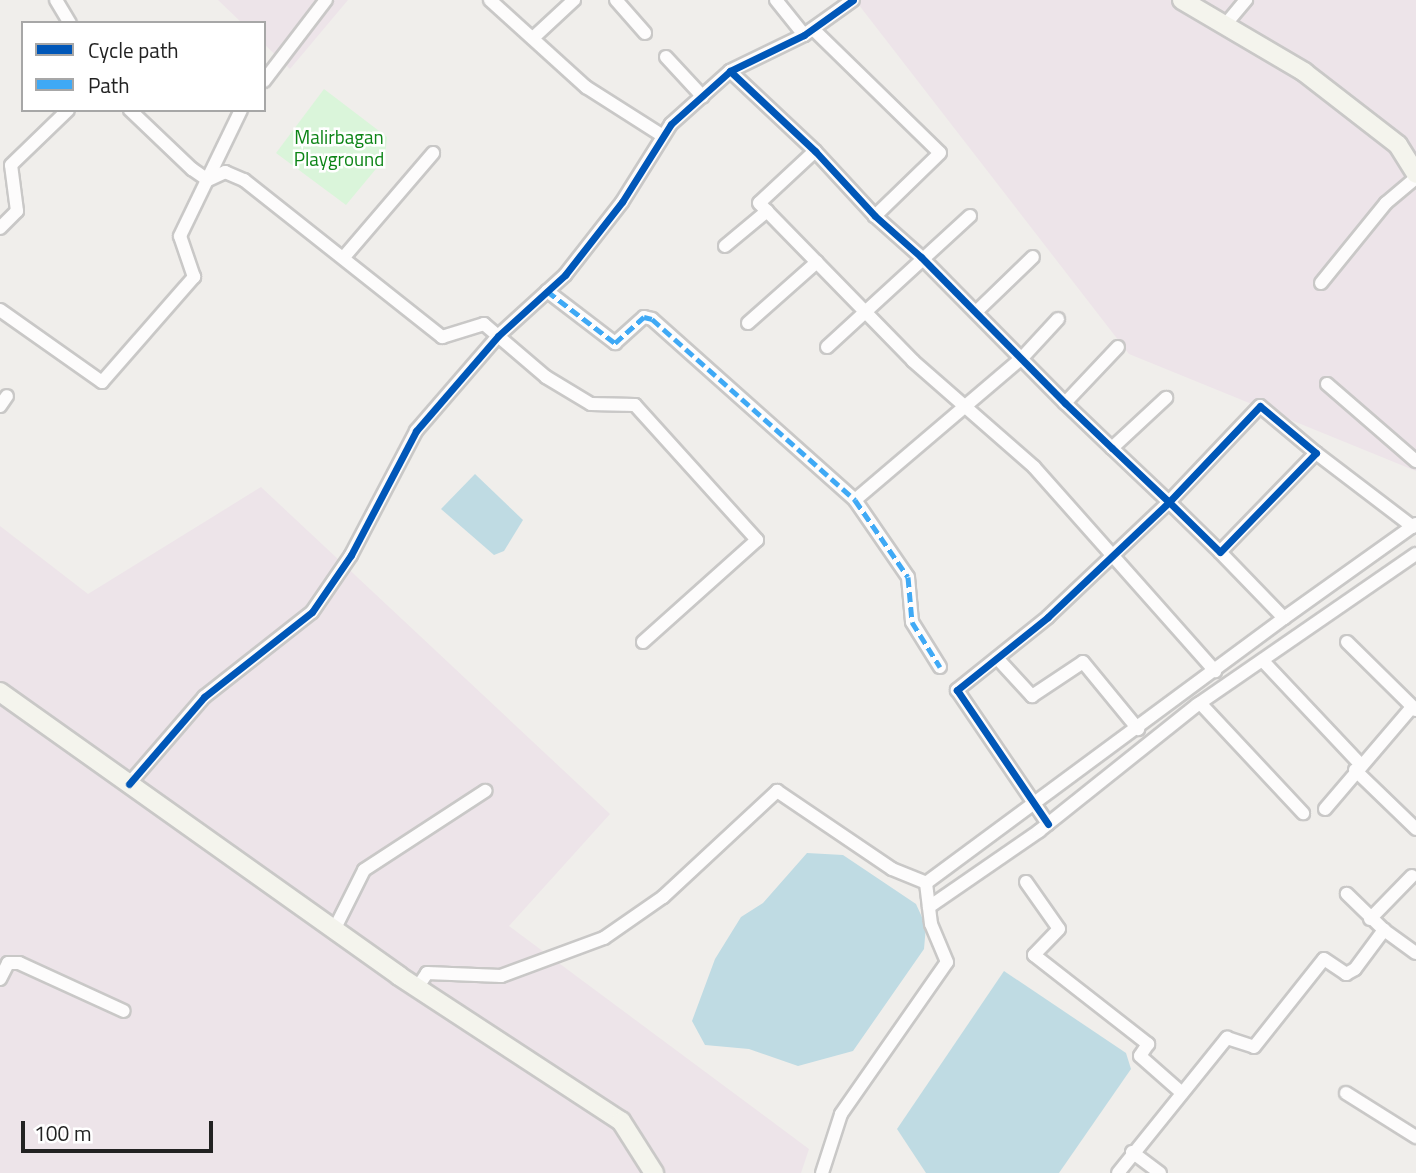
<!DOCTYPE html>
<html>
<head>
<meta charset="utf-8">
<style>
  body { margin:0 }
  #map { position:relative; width:1416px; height:1173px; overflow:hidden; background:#f0eeeb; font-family:"Titillium Web",sans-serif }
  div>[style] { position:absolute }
  .industrial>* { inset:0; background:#ede4e9 }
  .park>* { inset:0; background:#daf5da }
  .water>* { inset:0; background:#bfdbe3 }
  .roads { filter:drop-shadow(2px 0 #c9c8c7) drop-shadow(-2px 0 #c9c8c7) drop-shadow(0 2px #c9c8c7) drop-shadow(0 -2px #c9c8c7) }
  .street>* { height:12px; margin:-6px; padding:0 6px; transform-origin:6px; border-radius:6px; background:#fdfcfc }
  .secondary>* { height:18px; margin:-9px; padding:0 9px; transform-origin:9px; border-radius:9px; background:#f4f4ed }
  .quiet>* { height:5px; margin-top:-2.5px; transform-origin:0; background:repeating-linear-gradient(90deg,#3fa9f5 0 10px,transparent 0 15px) }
  .cycleway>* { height:7px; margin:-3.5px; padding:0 3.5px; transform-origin:3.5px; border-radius:3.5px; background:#0057b8 }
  span { translate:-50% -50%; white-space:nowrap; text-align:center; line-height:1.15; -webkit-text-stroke:5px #fff; paint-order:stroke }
  .park-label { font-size:19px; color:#0c8416 }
  .legend { position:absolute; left:21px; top:21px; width:245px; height:91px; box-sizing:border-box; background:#fff; border:2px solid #a7a7a7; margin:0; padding:9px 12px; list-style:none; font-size:21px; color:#222 }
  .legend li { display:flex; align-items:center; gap:14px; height:35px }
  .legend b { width:35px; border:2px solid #a7a7a7 }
  .scale { position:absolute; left:21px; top:1121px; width:192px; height:32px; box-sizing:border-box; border:4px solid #222; border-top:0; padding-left:9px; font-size:21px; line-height:24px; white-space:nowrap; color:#222; -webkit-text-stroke:5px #fff; paint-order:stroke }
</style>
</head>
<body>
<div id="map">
  <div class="industrial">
    <i style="clip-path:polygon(218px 0,348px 0,290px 69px,264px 44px,264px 23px,242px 23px)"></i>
    <i style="clip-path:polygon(855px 0,1416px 0,1416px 471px,1129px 354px)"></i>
    <i style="clip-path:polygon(261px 487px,610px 814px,509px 926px,809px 1149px,801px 1173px,0 1173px,0 526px,88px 594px)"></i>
  </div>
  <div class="park">
    <i style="clip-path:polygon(324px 89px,387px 137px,385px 158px,346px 205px,276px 153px)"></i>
  </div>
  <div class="water">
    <i style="clip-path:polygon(475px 474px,523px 520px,504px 551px,494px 555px,441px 509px)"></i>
    <i style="clip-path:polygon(807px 853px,843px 855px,916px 904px,926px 926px,924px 949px,853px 1051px,798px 1066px,749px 1049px,705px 1045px,692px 1021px,715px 959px,741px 917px,763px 903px)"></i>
    <i style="clip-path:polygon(1004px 971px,1126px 1053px,1131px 1069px,1059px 1173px,926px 1173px,897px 1129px)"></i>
  </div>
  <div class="roads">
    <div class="street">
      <i style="left:56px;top:0;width:27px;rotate:59deg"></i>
      <i style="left:490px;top:0;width:130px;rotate:42.2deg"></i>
      <i style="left:586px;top:87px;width:91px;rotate:32.5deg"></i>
      <i style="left:616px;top:0;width:44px;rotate:48.7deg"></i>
      <i style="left:776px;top:0;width:45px;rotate:51.3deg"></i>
      <i style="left:1225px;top:25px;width:33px;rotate:-50deg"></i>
      <i style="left:813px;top:29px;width:177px;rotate:44.3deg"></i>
      <i style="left:940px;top:153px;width:91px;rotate:135.9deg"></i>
      <i style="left:533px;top:38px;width:56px;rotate:-42.8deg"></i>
      <i style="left:666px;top:57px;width:54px;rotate:47.2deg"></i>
      <i style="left:730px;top:71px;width:117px;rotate:43.3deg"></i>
      <i style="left:815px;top:151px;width:88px;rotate:47.3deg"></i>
      <i style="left:875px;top:216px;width:62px;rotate:41.7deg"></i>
      <i style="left:921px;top:257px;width:205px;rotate:45.4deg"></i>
      <i style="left:1065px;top:403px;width:65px;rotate:43.8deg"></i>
      <i style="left:1112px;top:448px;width:79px;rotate:43.5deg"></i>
      <i style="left:1169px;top:502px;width:71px;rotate:44.4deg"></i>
      <i style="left:1220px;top:552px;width:138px;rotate:-45.9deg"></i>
      <i style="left:1316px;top:453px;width:73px;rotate:-140deg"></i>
      <i style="left:1260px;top:406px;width:132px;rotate:133.5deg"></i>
      <i style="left:1169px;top:502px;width:167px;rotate:136.5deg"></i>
      <i style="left:1048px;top:617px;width:117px;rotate:141.3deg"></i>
      <i style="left:957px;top:690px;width:162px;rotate:55.8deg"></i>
      <i style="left:264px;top:81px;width:102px;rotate:-52.6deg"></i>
      <i style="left:130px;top:110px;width:86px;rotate:43.6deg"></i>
      <i style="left:192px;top:169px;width:19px;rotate:35deg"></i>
      <i style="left:208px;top:180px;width:19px;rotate:-25deg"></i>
      <i style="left:225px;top:172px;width:21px;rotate:23deg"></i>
      <i style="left:244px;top:180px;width:253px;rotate:38.4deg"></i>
      <i style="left:442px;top:337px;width:44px;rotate:-17.2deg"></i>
      <i style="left:484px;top:324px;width:82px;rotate:40.5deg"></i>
      <i style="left:546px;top:377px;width:52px;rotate:31deg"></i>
      <i style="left:591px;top:404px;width:44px;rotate:1.3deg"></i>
      <i style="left:635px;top:405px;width:182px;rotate:47.9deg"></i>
      <i style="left:757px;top:540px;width:153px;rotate:138.2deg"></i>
      <i style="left:815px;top:151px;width:76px;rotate:137.1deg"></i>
      <i style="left:759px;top:203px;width:221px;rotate:45.7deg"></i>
      <i style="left:913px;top:361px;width:161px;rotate:41.2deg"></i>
      <i style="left:1034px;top:467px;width:273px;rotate:48.4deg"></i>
      <i style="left:0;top:228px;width:24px;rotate:-45deg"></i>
      <i style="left:17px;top:211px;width:46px;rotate:-97.4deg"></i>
      <i style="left:11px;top:165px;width:79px;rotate:-44deg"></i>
      <i style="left:725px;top:246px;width:55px;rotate:-39.8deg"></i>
      <i style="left:344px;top:257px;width:137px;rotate:-49.4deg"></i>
      <i style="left:1321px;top:283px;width:103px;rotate:-50.9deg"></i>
      <i style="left:1386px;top:203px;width:39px;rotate:-40deg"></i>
      <i style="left:547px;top:291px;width:86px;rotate:37.4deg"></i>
      <i style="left:615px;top:343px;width:39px;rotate:-42deg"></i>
      <i style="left:644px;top:317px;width:8px;rotate:14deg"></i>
      <i style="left:652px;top:319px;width:272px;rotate:41.7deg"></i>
      <i style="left:855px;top:500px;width:93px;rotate:55.5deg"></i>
      <i style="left:908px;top:577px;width:45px;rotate:84.9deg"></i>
      <i style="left:912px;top:622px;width:53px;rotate:58.1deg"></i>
      <i style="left:0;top:310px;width:125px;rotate:35.2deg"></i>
      <i style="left:102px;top:382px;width:140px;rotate:-48.8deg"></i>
      <i style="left:194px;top:277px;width:43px;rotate:-108.9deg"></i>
      <i style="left:180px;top:236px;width:140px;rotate:-64.2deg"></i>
      <i style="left:976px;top:312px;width:79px;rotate:-44deg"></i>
      <i style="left:748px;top:323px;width:92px;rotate:-41.5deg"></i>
      <i style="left:827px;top:347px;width:194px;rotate:-42.5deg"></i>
      <i style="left:1327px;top:384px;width:118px;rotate:40.9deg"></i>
      <i style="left:1065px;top:403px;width:77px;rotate:-46.6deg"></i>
      <i style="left:0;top:406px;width:12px;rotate:-55deg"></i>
      <i style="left:1112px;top:448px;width:74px;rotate:-42.8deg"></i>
      <i style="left:1316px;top:453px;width:122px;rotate:37.3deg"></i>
      <i style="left:855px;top:500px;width:219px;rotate:-40.4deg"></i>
      <i style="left:1022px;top:358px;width:53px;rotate:-47.3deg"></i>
      <i style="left:1220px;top:552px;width:92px;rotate:45.9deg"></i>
      <i style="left:1284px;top:618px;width:162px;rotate:-35.5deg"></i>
      <i style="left:1347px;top:642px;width:97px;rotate:44.6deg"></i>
      <i style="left:997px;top:658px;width:52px;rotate:47.4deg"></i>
      <i style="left:1032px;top:696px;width:61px;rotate:-33.7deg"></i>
      <i style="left:1083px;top:662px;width:87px;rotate:50.6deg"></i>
      <i style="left:1263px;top:661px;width:141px;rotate:46.7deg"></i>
      <i style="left:1200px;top:703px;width:151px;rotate:46.9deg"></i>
      <i style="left:1355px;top:770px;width:85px;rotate:44deg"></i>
      <i style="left:129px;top:784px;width:115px;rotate:-49.2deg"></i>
      <i style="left:204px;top:697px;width:137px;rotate:-38.2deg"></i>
      <i style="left:312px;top:612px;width:69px;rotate:-55.6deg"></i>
      <i style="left:351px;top:555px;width:140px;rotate:-62.3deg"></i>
      <i style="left:416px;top:431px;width:125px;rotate:-49.2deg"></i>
      <i style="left:498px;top:336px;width:91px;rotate:-42.3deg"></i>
      <i style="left:565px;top:275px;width:93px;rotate:-52deg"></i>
      <i style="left:622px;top:202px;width:92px;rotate:-57.9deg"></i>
      <i style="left:671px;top:124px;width:79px;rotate:-41.9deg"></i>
      <i style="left:730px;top:71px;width:82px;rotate:-25.9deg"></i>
      <i style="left:804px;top:35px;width:60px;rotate:-35.5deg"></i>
      <i style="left:1325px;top:809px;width:134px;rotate:-49.5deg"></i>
      <i style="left:1026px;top:882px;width:57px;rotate:54.9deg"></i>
      <i style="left:1059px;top:929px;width:36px;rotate:134deg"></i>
      <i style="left:1034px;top:955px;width:145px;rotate:38deg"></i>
      <i style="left:1148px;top:1044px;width:14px;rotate:124deg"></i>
      <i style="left:1140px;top:1056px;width:56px;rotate:41.4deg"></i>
      <i style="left:929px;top:907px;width:134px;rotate:-34.6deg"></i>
      <i style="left:1039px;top:831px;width:202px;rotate:-38.6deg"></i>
      <i style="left:1197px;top:705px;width:266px;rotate:-34.6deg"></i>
      <i style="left:1370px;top:919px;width:60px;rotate:-45.7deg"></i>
      <i style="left:334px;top:930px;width:67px;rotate:-63.4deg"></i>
      <i style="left:364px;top:870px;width:145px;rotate:-33.1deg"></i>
      <i style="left:1384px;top:930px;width:39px;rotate:36deg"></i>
      <i style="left:0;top:979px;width:18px;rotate:-63deg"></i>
      <i style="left:8px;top:963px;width:11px"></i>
      <i style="left:19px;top:963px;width:115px;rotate:24.6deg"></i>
      <i style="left:417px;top:988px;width:18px;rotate:-56deg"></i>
      <i style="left:427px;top:973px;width:74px;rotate:2.3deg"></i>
      <i style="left:501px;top:976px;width:110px;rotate:-20.3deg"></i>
      <i style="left:604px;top:938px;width:72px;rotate:-34.8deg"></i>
      <i style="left:663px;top:897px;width:156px;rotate:-42.9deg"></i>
      <i style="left:777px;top:791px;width:139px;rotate:34.1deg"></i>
      <i style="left:892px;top:869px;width:37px;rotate:22deg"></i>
      <i style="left:926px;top:883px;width:445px;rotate:-36.5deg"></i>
      <i style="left:1346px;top:1093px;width:83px;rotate:32.2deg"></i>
      <i style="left:1132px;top:1152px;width:35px;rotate:37deg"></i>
      <i style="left:822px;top:1173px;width:62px;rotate:-72.1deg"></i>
      <i style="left:841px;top:1114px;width:185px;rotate:-55.1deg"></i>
      <i style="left:947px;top:962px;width:41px;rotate:-112.8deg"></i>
      <i style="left:931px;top:924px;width:41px;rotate:-97deg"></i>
      <i style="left:1118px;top:1173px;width:174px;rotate:-51.1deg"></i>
      <i style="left:1227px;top:1038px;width:28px;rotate:18deg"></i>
      <i style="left:1254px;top:1047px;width:112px;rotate:-51.5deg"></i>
      <i style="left:1324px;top:959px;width:27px;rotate:34deg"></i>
      <i style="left:1346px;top:974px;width:10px;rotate:-29deg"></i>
      <i style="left:1355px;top:969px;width:49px;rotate:-53.4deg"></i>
      <i style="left:1384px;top:930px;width:52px;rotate:-135.8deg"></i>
    </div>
    <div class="secondary">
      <i style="left:1182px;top:0;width:142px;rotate:30.5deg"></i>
      <i style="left:1304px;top:72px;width:119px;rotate:37.8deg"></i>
      <i style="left:1398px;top:145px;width:34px;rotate:58deg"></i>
      <i style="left:0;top:692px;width:490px;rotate:35.4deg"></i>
      <i style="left:399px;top:976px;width:265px;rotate:33.2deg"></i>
      <i style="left:621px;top:1121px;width:62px;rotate:57.6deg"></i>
    </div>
  </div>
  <div class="quiet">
    <i style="left:547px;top:291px;width:86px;rotate:37.4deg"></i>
    <i style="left:615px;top:343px;width:39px;rotate:-42deg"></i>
    <i style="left:644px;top:317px;width:8px;rotate:14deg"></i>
    <i style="left:652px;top:319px;width:272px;rotate:41.7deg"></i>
    <i style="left:855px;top:500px;width:93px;rotate:55.5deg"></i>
    <i style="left:908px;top:577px;width:45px;rotate:84.9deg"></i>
    <i style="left:912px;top:622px;width:53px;rotate:58.1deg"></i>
  </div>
  <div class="cycleway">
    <i style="left:730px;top:71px;width:117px;rotate:43.3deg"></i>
    <i style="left:815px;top:151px;width:88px;rotate:47.3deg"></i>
    <i style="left:875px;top:216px;width:62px;rotate:41.7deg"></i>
    <i style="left:921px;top:257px;width:205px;rotate:45.4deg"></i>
    <i style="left:1065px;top:403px;width:65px;rotate:43.8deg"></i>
    <i style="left:1112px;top:448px;width:79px;rotate:43.5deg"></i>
    <i style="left:1169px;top:502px;width:71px;rotate:44.4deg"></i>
    <i style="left:1220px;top:552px;width:138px;rotate:-45.9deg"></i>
    <i style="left:1316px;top:453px;width:73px;rotate:-140deg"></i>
    <i style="left:1260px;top:406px;width:132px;rotate:133.5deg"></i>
    <i style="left:1169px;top:502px;width:167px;rotate:136.5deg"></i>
    <i style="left:1048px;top:617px;width:117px;rotate:141.3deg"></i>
    <i style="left:957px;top:690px;width:162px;rotate:55.8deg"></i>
    <i style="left:129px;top:784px;width:115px;rotate:-49.2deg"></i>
    <i style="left:204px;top:697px;width:137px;rotate:-38.2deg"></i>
    <i style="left:312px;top:612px;width:69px;rotate:-55.6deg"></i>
    <i style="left:351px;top:555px;width:140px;rotate:-62.3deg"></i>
    <i style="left:416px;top:431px;width:125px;rotate:-49.2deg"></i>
    <i style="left:498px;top:336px;width:91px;rotate:-42.3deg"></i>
    <i style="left:565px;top:275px;width:93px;rotate:-52deg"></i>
    <i style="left:622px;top:202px;width:92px;rotate:-57.9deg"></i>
    <i style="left:671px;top:124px;width:79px;rotate:-41.9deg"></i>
    <i style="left:730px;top:71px;width:82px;rotate:-25.9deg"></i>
    <i style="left:804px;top:35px;width:60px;rotate:-35.5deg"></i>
  </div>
  <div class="park-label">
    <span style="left:339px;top:148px">Malirbagan<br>Playground</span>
  </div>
  <ul class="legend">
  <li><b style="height:9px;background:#0057b8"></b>Cycle path</li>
  <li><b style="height:9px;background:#3fa9f5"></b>Path</li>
  </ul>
  <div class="scale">100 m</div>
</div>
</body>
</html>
